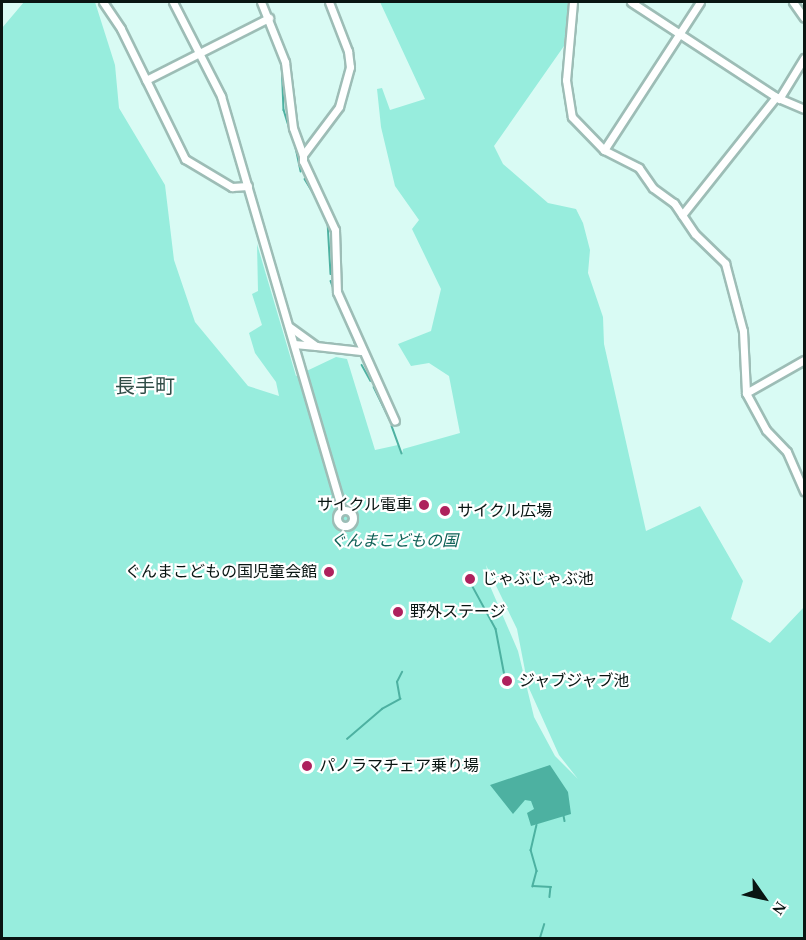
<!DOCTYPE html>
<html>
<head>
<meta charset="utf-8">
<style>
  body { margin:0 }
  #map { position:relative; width:806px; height:940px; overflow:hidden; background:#d9fbf4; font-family:"Times New Roman","Noto Sans JP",serif }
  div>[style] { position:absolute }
  .green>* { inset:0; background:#97eddd }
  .water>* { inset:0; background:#4db1a1 }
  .stream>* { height:1.5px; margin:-0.75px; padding:0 0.75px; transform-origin:0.75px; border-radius:0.75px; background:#4db1a1 }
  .roads { filter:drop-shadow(2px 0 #9dbdb6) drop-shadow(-2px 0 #9dbdb6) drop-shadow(0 2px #9dbdb6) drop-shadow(0 -2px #9dbdb6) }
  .minor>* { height:7px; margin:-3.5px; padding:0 3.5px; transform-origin:3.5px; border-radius:3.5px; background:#fff }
  .minor>.ring { margin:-3.5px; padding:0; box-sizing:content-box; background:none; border:7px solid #fff; border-radius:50% }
  .dots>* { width:16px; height:16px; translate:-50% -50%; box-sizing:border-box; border:3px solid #fff; border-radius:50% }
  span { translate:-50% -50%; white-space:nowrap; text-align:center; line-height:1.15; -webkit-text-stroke:4.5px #fff; paint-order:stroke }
  .poi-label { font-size:16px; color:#091512 }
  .right { translate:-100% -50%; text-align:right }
  .left { translate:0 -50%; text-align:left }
  .park-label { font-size:16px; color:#0f6257; font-style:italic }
  .quarter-label { font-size:20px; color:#2f4c46 }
  .frame { position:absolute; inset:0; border:3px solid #091512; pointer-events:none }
  .north { position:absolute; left:734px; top:868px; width:60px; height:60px; -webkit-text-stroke:4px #fff; paint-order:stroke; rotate:124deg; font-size:16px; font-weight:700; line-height:24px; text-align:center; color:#091512 }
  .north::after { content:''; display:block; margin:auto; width:21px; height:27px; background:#091512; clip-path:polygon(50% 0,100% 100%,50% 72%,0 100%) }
</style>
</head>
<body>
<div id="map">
  <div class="green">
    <i style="clip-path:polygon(evenodd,24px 2px,95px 2px,115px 65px,119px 108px,165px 185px,174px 260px,195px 322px,248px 386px,279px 396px,276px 382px,255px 353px,249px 333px,262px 325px,252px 294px,258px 291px,257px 244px,296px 376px,336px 357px,347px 359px,375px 450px,398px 445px,402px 454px,403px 449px,460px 433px,449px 376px,429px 363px,411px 366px,398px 344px,431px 331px,441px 289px,412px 229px,419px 220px,395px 186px,381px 127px,377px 89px,382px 88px,390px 110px,425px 99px,380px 2px,568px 2px,564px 46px,494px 146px,503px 164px,548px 203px,576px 209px,583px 223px,590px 250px,588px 273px,603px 317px,604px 344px,646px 531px,700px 506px,743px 581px,731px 619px,770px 643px,804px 607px,804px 938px,2px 938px,2px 28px,24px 2px,483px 549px,486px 565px,517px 629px,528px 686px,559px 755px,578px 779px,555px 756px,534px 717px,518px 651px,490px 586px,483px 549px)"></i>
  </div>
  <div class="water">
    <i style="clip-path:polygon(550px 765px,568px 792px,571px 814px,531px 826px,527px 813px,534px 809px,531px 801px,525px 800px,513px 814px,490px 785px)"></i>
  </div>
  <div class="stream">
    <i style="left:282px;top:61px;width:49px;rotate:87.7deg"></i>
    <i style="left:284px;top:110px;width:24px;rotate:73deg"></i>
    <i style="left:295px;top:143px;width:29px;rotate:78deg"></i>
    <i style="left:305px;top:179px;width:23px;rotate:59deg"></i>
    <i style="left:328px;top:222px;width:52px;rotate:86.7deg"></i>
    <i style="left:331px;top:281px;width:33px;rotate:70deg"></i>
    <i style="left:352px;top:332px;width:11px;rotate:75deg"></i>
    <i style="left:362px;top:365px;width:18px;rotate:61deg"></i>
    <i style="left:374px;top:387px;width:37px;rotate:64deg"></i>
    <i style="left:392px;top:426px;width:29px;rotate:70deg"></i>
    <i style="left:472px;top:585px;width:50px;rotate:61.4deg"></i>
    <i style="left:496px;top:629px;width:48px;rotate:79.2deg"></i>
    <i style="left:347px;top:739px;width:46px;rotate:-40.6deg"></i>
    <i style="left:382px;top:709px;width:21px;rotate:-29deg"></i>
    <i style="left:400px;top:699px;width:17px;rotate:-100deg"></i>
    <i style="left:397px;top:682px;width:11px;rotate:-63deg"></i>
    <i style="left:564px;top:816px;width:5px;rotate:79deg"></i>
    <i style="left:537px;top:825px;width:26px;rotate:103deg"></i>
    <i style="left:531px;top:850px;width:22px;rotate:74deg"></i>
    <i style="left:537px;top:871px;width:16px;rotate:105deg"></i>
    <i style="left:533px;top:886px;width:18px;rotate:3deg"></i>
    <i style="left:551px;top:887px;width:10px;rotate:96deg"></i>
    <i style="left:540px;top:938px;width:14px;rotate:-73deg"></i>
  </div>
  <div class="roads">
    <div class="minor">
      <i style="left:103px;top:2px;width:32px;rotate:56deg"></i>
      <i style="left:121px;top:29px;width:145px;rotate:63.8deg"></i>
      <i style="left:185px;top:159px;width:55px;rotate:30.8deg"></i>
      <i style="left:232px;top:187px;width:16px;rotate:-4deg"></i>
      <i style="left:173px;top:2px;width:106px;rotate:62.9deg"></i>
      <i style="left:221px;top:96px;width:431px;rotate:73.7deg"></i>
      <i style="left:261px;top:2px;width:65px;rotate:68.2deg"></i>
      <i style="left:285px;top:62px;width:66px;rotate:83.1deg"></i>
      <i style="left:293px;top:128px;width:29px;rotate:70deg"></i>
      <i style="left:329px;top:2px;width:53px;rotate:68.8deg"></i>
      <i style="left:348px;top:51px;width:16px;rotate:83deg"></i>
      <i style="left:350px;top:67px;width:41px;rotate:105.4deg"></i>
      <i style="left:339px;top:107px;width:60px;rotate:126.9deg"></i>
      <i style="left:303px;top:155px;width:6px;rotate:90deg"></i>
      <i style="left:303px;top:161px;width:76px;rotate:65.1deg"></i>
      <i style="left:335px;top:230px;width:62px;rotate:88.2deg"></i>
      <i style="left:337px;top:292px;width:141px;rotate:65.8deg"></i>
      <i style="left:573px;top:2px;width:78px;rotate:95.1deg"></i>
      <i style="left:566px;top:80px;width:37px;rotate:81deg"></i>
      <i style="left:572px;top:117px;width:46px;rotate:45.9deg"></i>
      <i style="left:604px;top:150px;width:39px;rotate:27deg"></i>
      <i style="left:639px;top:168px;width:24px;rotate:55deg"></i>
      <i style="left:653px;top:188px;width:26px;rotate:36deg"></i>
      <i style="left:674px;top:203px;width:37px;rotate:56deg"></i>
      <i style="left:695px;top:234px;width:42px;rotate:44deg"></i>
      <i style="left:725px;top:263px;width:70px;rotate:75.2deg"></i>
      <i style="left:743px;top:331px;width:62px;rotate:87.2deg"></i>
      <i style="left:746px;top:393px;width:42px;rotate:61.6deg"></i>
      <i style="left:766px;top:430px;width:30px;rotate:46deg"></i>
      <i style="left:787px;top:452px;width:43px;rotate:66.4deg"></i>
      <i style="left:631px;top:2px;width:173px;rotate:33.2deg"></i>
      <i style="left:776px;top:97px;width:30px;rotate:23deg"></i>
      <i style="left:793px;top:2px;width:19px;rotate:55deg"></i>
      <i style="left:146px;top:80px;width:138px;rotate:-26.8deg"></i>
      <i style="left:779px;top:99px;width:48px;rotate:-58.6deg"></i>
      <i style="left:604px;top:150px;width:176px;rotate:-57deg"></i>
      <i style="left:682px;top:215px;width:151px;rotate:-51.5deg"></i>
      <i style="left:290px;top:327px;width:32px;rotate:36deg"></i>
      <i style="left:316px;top:346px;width:22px;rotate:-175deg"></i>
      <i style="left:316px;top:346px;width:45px;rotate:6.3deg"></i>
      <i style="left:746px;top:393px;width:67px;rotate:-29.6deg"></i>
      <i class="ring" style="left:337px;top:510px;width:9px;height:9px"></i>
    </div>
  </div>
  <div class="dots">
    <i style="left:424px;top:505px;background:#ae215d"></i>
    <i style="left:445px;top:511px;background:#ae215d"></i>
    <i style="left:329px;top:572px;background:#ae215d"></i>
    <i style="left:470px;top:579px;background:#ae215d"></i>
    <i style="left:398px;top:612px;background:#ae215d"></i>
    <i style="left:507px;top:681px;background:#ae215d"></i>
    <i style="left:307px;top:766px;background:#ae215d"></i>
  </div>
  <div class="poi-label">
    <span class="right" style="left:412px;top:505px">サイクル電車</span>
    <span class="left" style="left:457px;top:511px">サイクル広場</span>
    <span class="right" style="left:317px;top:572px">ぐんまこどもの国児童会館</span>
    <span class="left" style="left:482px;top:579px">じゃぶじゃぶ池</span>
    <span class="left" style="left:410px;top:612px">野外ステージ</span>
    <span class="left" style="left:519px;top:681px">ジャブジャブ池</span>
    <span class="left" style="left:319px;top:766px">パノラマチェア乗り場</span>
  </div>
  <div class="park-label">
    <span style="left:394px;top:541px">ぐんまこどもの国</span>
  </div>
  <div class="quarter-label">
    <span style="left:145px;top:386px">長手町</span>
  </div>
  <div class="frame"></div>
  <div class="north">N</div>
</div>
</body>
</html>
